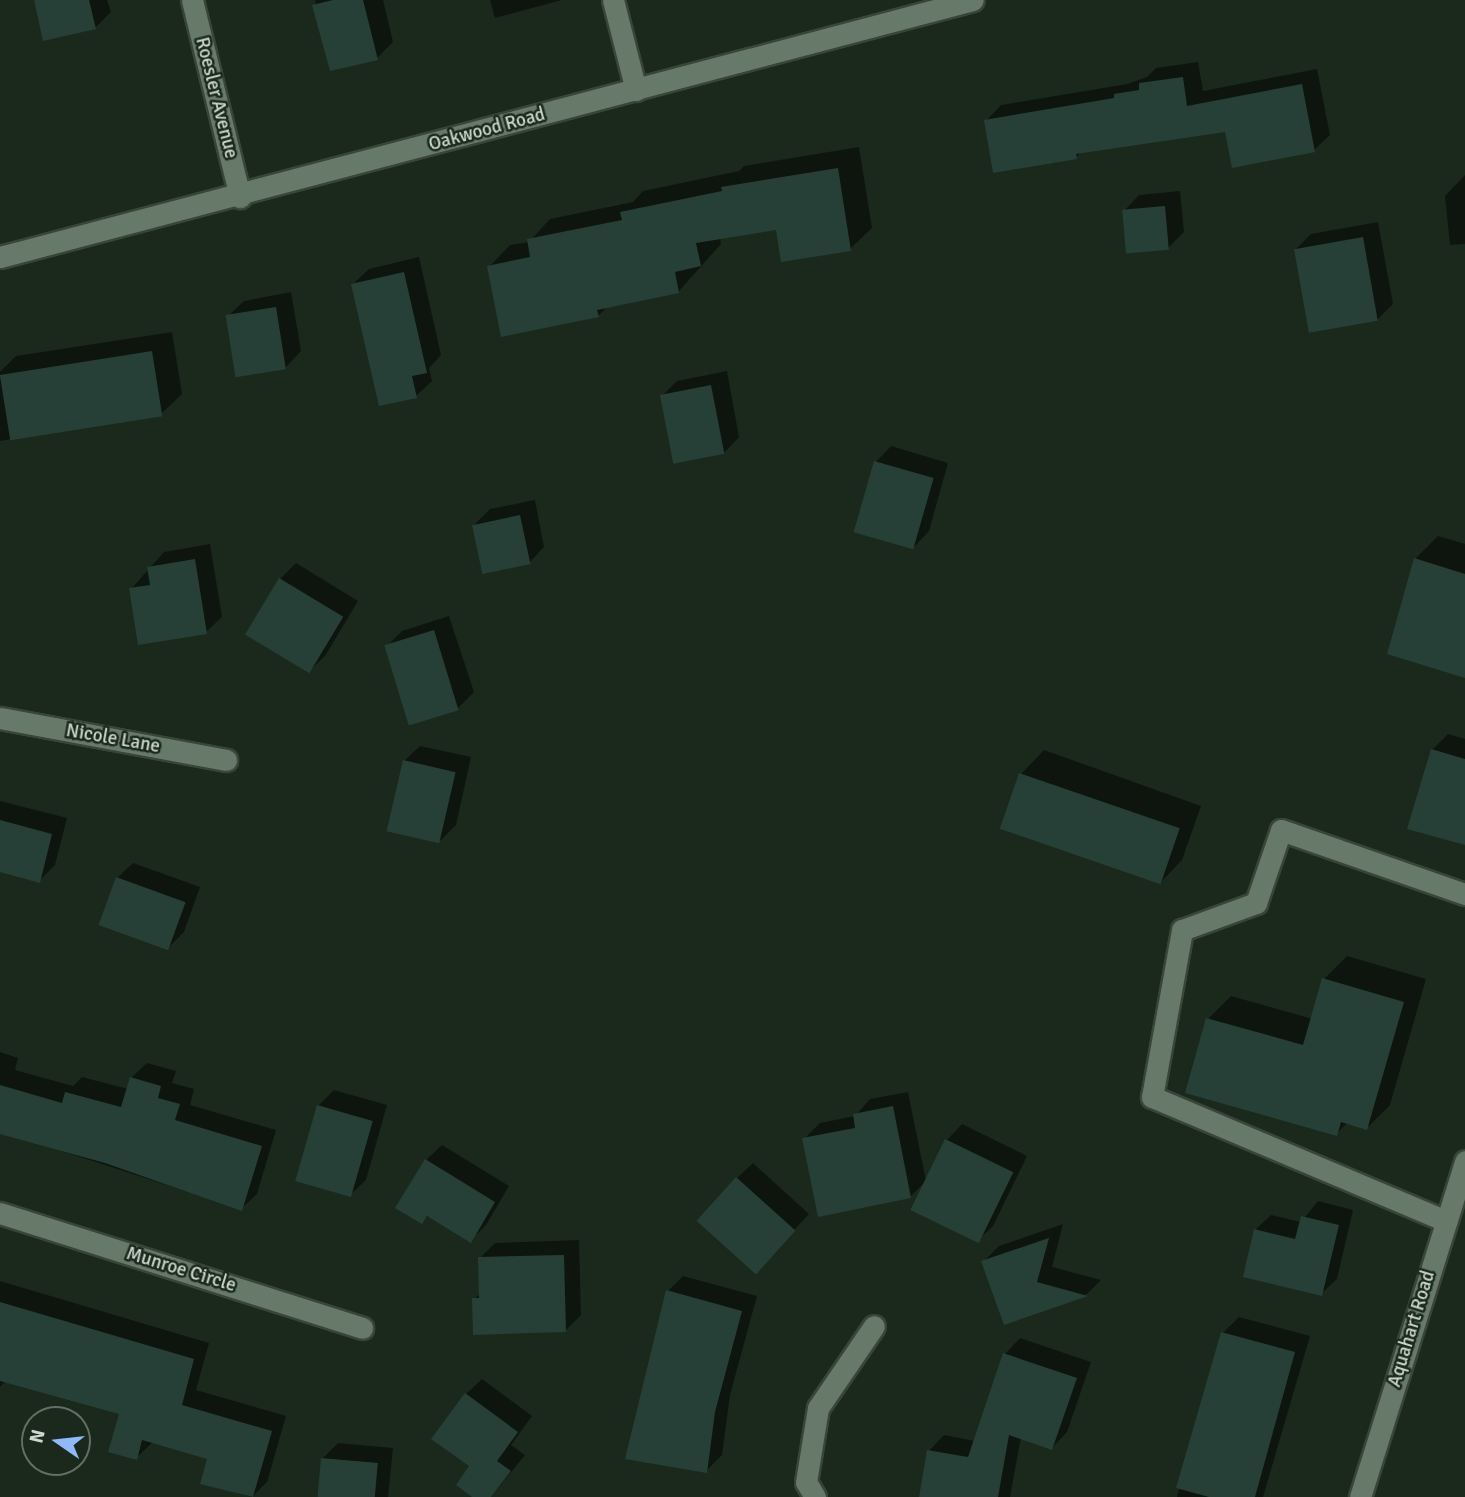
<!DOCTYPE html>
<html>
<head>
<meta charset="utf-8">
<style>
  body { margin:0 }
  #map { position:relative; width:1465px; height:1497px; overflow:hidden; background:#1a291b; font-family:Signika,sans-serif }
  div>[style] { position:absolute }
  .shadow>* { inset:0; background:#0007 }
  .building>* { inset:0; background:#274037; transform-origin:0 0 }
  .roads { filter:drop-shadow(2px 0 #394539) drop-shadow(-2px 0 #394539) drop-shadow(0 2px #394539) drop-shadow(0 -2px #394539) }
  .minor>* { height:21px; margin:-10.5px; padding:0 10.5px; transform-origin:10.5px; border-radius:10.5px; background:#677968 }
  span { translate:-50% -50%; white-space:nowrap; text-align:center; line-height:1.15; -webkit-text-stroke:5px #1a291b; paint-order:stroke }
  .street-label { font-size:19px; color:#ced8ce }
  .north { position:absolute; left:21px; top:1406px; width:70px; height:70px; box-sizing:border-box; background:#1a291b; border:2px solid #626f63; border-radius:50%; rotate:284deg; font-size:19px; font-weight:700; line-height:28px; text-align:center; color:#ced8ce }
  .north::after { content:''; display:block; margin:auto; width:24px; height:32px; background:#8fb8fd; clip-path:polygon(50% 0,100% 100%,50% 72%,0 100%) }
</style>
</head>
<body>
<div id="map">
  <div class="shadow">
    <i style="clip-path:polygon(36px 0,107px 0,111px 12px,95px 28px)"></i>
    <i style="clip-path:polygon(315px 0,383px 0,393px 42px,377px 58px,331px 69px)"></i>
    <i style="clip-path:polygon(490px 0,562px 0,495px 18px)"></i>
    <i style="clip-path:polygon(1198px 62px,1203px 91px,1317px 69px,1330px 135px,1314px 150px,1227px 130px,1081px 152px,1076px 157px,986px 121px,1001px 105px,1127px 84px,1147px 77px,1156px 68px)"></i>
    <i style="clip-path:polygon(859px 147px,872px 228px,850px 249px,778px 228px,720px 237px,721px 244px,679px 291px,608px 306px,598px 316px,489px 267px,510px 245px,529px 242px,550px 219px,633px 202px,643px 191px,739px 171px,744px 166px)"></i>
    <i style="clip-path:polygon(1465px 175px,1465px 244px,1450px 245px,1445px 196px)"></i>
    <i style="clip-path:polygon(1180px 191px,1184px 232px,1168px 248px,1124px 211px,1139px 195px)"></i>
    <i style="clip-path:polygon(1378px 222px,1393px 304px,1377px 320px,1295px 250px,1311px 234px)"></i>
    <i style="clip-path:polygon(419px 257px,441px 355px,429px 368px,432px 381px,416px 396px,353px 284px,369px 269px)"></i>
    <i style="clip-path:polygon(291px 292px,301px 351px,286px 367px,228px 316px,244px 301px)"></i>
    <i style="clip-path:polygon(172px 332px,182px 394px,161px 414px,0 441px,0 372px,16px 356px)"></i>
    <i style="clip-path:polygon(727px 371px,739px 437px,724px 453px,662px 396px,677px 381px)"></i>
    <i style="clip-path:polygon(891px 446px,948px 463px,929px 531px,914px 547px,876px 462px)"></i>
    <i style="clip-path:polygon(535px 500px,544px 547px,529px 563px,474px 525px,490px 509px)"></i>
    <i style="clip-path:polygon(1438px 536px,1465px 544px,1465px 677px,1415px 559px)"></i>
    <i style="clip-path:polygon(210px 544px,222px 617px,206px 632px,131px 589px,164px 552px)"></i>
    <i style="clip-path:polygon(296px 563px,358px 601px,325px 656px,309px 671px,280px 579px)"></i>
    <i style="clip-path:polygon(449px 616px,474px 692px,458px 708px,386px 647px,402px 631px)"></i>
    <i style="clip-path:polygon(1448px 734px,1465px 739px,1465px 837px,1432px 750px)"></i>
    <i style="clip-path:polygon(420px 746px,471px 757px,456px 825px,440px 841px,404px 761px)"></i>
    <i style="clip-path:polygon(1044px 750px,1201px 806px,1182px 860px,1159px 884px,1021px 774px)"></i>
    <i style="clip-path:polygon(0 801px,67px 818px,55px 865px,39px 881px,0 871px)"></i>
    <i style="clip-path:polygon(133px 863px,200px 887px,184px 932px,169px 947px,117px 878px)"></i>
    <i style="clip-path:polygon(1347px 956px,1426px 979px,1390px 1105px,1367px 1128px,1348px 1122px,1336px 1134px,1208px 1019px,1231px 996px,1313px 1019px,1324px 979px)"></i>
    <i style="clip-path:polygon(0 1052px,18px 1058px,15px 1070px,73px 1086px,82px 1077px,128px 1089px,131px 1078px,147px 1063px,176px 1071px,172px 1083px,194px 1089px,190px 1105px,276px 1130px,257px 1194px,241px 1209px,0 1131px)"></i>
    <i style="clip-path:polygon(334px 1090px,387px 1105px,366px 1180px,350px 1195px,318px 1106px)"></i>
    <i style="clip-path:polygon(908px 1092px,926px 1181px,910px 1197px,804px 1139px,820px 1123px,855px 1116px,870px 1099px)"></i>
    <i style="clip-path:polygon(962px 1124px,1027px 1156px,993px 1226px,977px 1241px,913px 1209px,947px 1140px)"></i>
    <i style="clip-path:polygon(442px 1145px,509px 1186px,486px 1225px,471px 1240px,429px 1215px,422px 1222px,426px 1160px)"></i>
    <i style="clip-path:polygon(753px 1163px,809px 1214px,770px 1256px,737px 1178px)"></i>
    <i style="clip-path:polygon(1318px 1201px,1353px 1210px,1337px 1279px,1321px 1294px,1255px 1230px,1271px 1215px,1301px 1222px)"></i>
    <i style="clip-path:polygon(1063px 1224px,1052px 1267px,1101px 1280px,1087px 1294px,1005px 1323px,983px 1262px,999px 1246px)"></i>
    <i style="clip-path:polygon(579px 1240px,581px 1315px,565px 1331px,474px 1299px,481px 1293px,480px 1258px,495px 1243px)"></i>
    <i style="clip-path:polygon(683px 1276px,757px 1296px,730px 1395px,722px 1455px,706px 1471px,668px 1291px)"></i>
    <i style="clip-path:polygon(0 1281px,209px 1343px,196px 1390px,286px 1416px,267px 1482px,252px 1497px,202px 1483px,209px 1458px,153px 1442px,136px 1458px,121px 1413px,6px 1381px,0 1387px)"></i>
    <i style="clip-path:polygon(1239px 1317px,1310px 1336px,1263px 1497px,1177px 1497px,1223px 1333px)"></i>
    <i style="clip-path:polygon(1020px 1338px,1091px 1362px,1067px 1432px,1052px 1448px,1021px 1437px,1010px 1497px,920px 1497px,929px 1451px,944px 1435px,975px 1441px,1005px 1354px)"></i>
    <i style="clip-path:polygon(482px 1379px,532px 1416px,511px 1445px,525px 1455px,491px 1497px,475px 1497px,466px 1394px)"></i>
    <i style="clip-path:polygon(338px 1443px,393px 1448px,388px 1497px,319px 1497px,323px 1458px)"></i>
  </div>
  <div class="building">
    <i style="clip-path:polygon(34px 0,89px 0,96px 29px,43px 41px)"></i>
    <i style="clip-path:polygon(333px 0,363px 0,378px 60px,330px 71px,312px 5px)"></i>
    <i style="clip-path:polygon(1183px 77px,1187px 106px,1302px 84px,1315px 152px,1232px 168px,1225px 132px,1076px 154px,1077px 159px,993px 173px,984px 120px,1114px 98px,1114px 94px,1139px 90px,1139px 83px)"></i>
    <i style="clip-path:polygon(838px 168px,851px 251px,781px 262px,776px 230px,696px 243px,701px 266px,675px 272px,679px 293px,597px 310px,599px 317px,501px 337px,487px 266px,530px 257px,527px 239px,622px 220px,620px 212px,722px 191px,721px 187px)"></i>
    <i style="left:1165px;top:206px;width:44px;height:43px;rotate:85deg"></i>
    <i style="left:1363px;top:237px;width:85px;height:70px;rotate:80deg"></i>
    <i style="clip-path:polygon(404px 272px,427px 373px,412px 376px,417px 398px,379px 406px,351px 284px)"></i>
    <i style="left:276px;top:307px;width:63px;height:51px;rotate:81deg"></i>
    <i style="left:152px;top:351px;width:66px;height:154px;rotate:81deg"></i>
    <i style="left:711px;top:385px;width:70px;height:52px;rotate:79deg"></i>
    <i style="left:874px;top:461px;width:62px;height:74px;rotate:16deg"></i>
    <i style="left:520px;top:515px;width:50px;height:49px;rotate:78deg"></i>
    <i style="clip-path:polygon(1414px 558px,1465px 574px,1465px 678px,1387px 654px)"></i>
    <i style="clip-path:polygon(195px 559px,207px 634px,138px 645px,129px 588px,150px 585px,147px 567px)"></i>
    <i style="left:279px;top:578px;width:75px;height:66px;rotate:31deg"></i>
    <i style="left:434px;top:630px;width:84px;height:52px;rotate:73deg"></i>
    <i style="clip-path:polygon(1431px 749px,1465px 759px,1465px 845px,1407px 829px)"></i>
    <i style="left:403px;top:760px;width:54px;height:73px;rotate:13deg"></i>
    <i style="left:1019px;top:773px;width:170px;height:59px;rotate:19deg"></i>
    <i style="clip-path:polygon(0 820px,52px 834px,40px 883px,0 872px)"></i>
    <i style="left:116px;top:877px;width:74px;height:51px;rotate:20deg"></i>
    <i style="clip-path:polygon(1322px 978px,1404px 1002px,1367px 1130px,1341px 1122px,1337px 1136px,1185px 1093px,1206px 1018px,1303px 1045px)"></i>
    <i style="clip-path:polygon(130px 1077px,161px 1086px,158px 1098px,180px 1104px,175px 1120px,262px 1146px,242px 1211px,105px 1163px,0 1134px,0 1085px,62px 1103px,65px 1092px,121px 1107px)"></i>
    <i style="left:317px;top:1105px;width:58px;height:79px;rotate:16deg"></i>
    <i style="clip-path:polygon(893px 1106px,911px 1198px,818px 1217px,802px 1138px,855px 1128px,853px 1114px)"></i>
    <i style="left:945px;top:1139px;width:76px;height:79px;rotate:26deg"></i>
    <i style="clip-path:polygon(425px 1159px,495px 1202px,471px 1243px,427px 1216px,422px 1224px,395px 1208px)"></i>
    <i style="left:736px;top:1177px;width:80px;height:59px;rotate:42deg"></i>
    <i style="clip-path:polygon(1301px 1216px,1339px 1225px,1322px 1296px,1243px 1277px,1254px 1229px,1295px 1239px)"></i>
    <i style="clip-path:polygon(1049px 1238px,1037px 1282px,1088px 1296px,1004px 1325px,981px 1261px)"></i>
    <i style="clip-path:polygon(564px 1255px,566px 1332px,473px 1335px,472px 1298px,479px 1298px,478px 1257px)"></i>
    <i style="clip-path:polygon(666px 1290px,742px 1311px,715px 1412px,707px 1473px,625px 1459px)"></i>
    <i style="clip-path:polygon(0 1302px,194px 1359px,182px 1405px,272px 1431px,253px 1497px,200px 1484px,207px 1459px,142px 1440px,137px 1460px,108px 1452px,119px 1414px,0 1381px)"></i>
    <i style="clip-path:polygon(1221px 1332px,1295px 1352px,1255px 1497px,1209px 1497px,1176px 1488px)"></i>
    <i style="clip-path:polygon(1003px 1353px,1077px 1378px,1052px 1450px,1009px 1435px,998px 1497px,919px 1497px,927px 1450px,968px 1457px)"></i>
    <i style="clip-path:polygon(465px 1393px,518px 1432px,497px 1461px,511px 1471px,491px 1497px,472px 1497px,456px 1485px,469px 1466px,431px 1439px)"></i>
    <i style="left:321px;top:1458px;width:57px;height:39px;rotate:5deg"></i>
  </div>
  <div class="roads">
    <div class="minor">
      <i style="left:192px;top:0;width:203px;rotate:76.3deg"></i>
      <i style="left:613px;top:0;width:93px;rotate:75.7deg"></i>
      <i style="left:0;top:257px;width:1006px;rotate:-14.8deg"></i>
      <i style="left:0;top:718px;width:230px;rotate:10.5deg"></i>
      <i style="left:0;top:1213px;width:380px;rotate:17.6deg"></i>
      <i style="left:1446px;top:1221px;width:319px;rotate:-157.1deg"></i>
      <i style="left:1152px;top:1097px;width:170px;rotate:-79.8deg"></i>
      <i style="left:1182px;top:930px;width:79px;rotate:-20deg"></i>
      <i style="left:1256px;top:903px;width:77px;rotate:-71.1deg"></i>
      <i style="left:1281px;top:830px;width:195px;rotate:19.2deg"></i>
      <i style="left:815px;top:1497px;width:17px;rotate:-121deg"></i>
      <i style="left:806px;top:1482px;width:75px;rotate:-80.8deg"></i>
      <i style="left:818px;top:1408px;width:99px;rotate:-55.7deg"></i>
      <i style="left:1360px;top:1497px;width:352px;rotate:-72.6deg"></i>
    </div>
  </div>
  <div class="street-label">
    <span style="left:216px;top:98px;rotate:76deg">Roesler Avenue</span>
    <span style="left:487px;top:130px;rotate:-15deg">Oakwood Road</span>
    <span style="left:113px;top:739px;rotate:10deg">Nicole Lane</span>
    <span style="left:181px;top:1270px;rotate:17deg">Munroe Circle</span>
    <span style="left:1412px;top:1329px;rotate:-73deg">Aquahart Road</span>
  </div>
  <div class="north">N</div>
</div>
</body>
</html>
